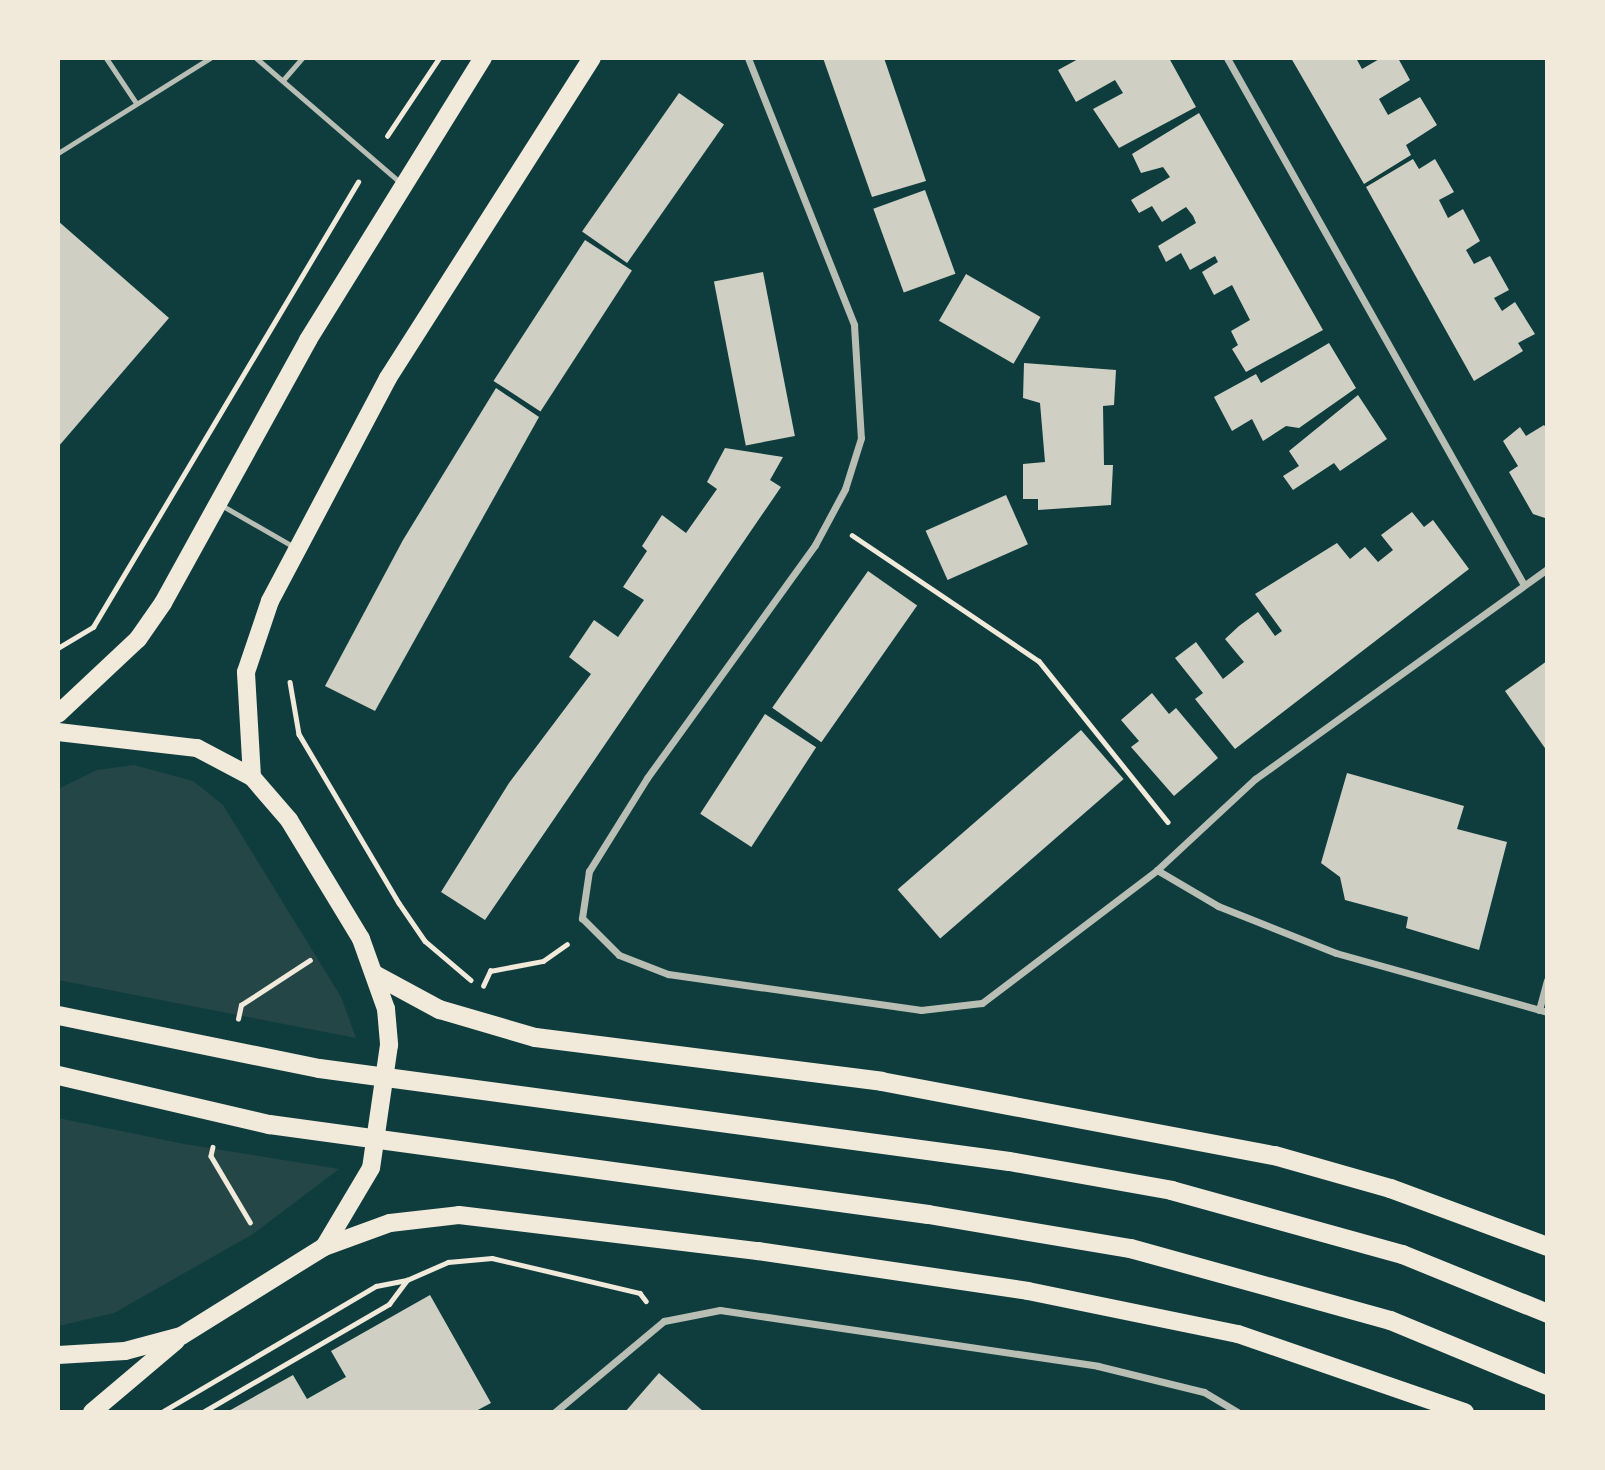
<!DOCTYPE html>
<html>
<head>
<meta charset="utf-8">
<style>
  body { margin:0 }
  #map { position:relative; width:1605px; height:1470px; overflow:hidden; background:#0f3d3e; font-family:Literata,serif }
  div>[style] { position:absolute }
  .green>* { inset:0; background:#244646 }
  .building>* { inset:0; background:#cfcfc3; transform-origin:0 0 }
  .path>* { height:4.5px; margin:-2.25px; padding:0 2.25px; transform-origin:2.25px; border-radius:2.25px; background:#f1e9da }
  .service>* { height:5px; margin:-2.5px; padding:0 2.5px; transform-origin:2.5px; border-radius:2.5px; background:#b8beb3 }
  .minor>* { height:7px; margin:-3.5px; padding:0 3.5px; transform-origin:3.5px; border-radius:3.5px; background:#b8beb3 }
  .primary>* { height:18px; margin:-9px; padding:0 9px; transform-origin:9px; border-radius:9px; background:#f1e9da }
  .trunk>* { height:19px; margin:-9.5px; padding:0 9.5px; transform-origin:9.5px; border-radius:9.5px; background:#f1e9da }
  span { translate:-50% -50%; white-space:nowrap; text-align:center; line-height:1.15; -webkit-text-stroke:6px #f1e9da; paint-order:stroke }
  .frame { position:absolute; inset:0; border:60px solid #f1e9da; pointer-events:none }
</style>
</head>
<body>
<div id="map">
  <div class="green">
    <i style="clip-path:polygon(134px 765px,193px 781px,223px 805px,341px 997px,356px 1038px,58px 980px,58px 789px,97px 770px)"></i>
    <i style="clip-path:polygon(58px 1118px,184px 1144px,339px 1169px,253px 1234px,114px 1313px,58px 1326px)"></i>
  </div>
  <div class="building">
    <i style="clip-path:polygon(823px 58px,884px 58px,926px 181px,872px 197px)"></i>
    <i style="clip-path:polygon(1080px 58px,1169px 58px,1196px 107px,1119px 148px,1093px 109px,1123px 93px,1115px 80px,1076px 102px,1058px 70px)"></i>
    <i style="clip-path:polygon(1291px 58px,1356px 58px,1362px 69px,1381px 58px,1398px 58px,1410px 80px,1379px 99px,1388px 115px,1420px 97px,1437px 125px,1406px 145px,1411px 155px,1364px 184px)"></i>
    <i style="left:679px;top:93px;width:55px;height:169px;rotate:35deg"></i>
    <i style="clip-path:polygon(1199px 113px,1323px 330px,1246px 372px,1232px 349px,1238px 345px,1231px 331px,1250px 320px,1232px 285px,1214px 295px,1202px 272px,1218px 262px,1215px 256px,1190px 270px,1181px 253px,1166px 262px,1158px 246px,1196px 223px,1193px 216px,1186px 207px,1162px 222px,1152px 206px,1139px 213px,1131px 200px,1170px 177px,1163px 167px,1141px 173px,1132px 154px)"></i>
    <i style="clip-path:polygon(1413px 159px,1419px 169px,1435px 159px,1454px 192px,1439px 200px,1448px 218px,1463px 209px,1480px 241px,1466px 250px,1474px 264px,1490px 256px,1509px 290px,1494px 298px,1502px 311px,1515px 302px,1535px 334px,1518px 343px,1523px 351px,1474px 381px,1366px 187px)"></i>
    <i style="left:925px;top:190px;width:89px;height:55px;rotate:70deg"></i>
    <i style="clip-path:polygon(58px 221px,169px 318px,58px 447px)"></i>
    <i style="left:585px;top:240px;width:56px;height:168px;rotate:33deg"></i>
    <i style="left:763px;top:272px;width:167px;height:50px;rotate:79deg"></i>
    <i style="left:966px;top:274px;width:86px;height:54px;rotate:30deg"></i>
    <i style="clip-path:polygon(1329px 343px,1356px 388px,1299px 428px,1286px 426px,1263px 441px,1252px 419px,1232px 431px,1214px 397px,1256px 374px,1261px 383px)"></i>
    <i style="clip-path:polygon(1024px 363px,1116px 370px,1114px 405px,1103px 406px,1104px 465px,1113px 465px,1111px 505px,1038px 510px,1038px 499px,1023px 499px,1023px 464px,1045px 462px,1040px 403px,1023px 398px)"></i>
    <i style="clip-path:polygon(496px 388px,539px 417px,375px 711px,325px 686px,403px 540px)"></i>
    <i style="clip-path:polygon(1358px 395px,1387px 439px,1340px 471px,1334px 463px,1293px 490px,1283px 476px,1299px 466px,1289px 451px)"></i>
    <i style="clip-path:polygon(1544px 425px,1547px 429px,1545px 518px,1533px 514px,1509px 472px,1518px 466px,1503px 441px,1520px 427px,1526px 436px)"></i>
    <i style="clip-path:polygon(725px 448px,783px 457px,770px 480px,781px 487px,485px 920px,441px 892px,509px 783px,591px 674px,569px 657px,594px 620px,618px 637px,644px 600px,623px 587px,647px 551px,642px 546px,662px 515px,686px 533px,717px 489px,707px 482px)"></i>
    <i style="left:1006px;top:495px;width:54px;height:88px;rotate:66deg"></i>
    <i style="clip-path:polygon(1412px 512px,1424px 527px,1433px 520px,1469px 569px,1235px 749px,1195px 699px,1203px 693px,1175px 658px,1196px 642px,1223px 679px,1244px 662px,1225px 639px,1239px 626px,1258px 612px,1275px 636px,1282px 631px,1255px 594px,1337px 543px,1350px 559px,1365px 547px,1378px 562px,1393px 550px,1381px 535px)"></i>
    <i style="left:868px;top:571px;width:60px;height:167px;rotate:35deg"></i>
    <i style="clip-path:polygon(1547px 661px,1547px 751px,1505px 691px)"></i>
    <i style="clip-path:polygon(1152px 693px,1169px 714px,1176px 708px,1218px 758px,1174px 796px,1131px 747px,1139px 741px,1121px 720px)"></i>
    <i style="left:765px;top:714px;width:61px;height:119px;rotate:33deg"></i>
    <i style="left:1081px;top:730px;width:65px;height:243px;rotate:49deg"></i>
    <i style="clip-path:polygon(1347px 773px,1464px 806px,1457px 829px,1507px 842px,1479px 950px,1406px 928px,1408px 917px,1345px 900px,1340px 877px,1321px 863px)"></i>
    <i style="clip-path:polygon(430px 1295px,491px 1403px,474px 1412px,227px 1412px,293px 1375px,307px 1399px,346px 1377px,331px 1351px)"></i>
    <i style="clip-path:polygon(659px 1373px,704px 1412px,625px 1412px)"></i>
  </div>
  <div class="path">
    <i style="left:387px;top:136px;width:94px;rotate:-56.3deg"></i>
    <i style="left:852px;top:535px;width:225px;rotate:34deg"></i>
    <i style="left:1039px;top:661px;width:206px;rotate:51.3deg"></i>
    <i style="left:58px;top:648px;width:41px;rotate:-31deg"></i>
    <i style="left:93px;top:627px;width:518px;rotate:-59.23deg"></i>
    <i style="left:290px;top:682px;width:53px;rotate:80.2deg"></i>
    <i style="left:299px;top:734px;width:196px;rotate:59.4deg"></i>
    <i style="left:399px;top:903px;width:46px;rotate:55.6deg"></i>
    <i style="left:425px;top:941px;width:60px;rotate:40.3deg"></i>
    <i style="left:483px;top:986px;width:17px;rotate:-65deg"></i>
    <i style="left:490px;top:971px;width:54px;rotate:-10.7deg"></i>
    <i style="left:543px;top:961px;width:29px;rotate:-35deg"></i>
    <i style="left:238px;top:1019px;width:14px;rotate:-78deg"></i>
    <i style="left:241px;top:1005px;width:82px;rotate:-33.1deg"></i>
    <i style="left:213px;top:1147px;width:9px;rotate:103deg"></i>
    <i style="left:211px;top:1156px;width:77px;rotate:59.4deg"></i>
    <i style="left:162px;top:1412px;width:248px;rotate:-30.5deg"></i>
    <i style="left:376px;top:1286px;width:31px;rotate:-11deg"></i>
    <i style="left:203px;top:1412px;width:215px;rotate:-30.1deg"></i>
    <i style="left:389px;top:1304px;width:30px;rotate:-53deg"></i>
    <i style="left:407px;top:1280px;width:45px;rotate:-23.7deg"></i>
    <i style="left:448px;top:1262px;width:44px;rotate:-5.2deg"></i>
    <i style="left:492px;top:1258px;width:152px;rotate:13.3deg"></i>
    <i style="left:640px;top:1293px;width:10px;rotate:53deg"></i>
  </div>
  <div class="service">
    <i style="left:106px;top:58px;width:54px;rotate:56.3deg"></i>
    <i style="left:256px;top:58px;width:191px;rotate:40.8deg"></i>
    <i style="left:283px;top:80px;width:29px;rotate:-49deg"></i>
    <i style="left:58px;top:153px;width:179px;rotate:-32deg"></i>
    <i style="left:221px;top:505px;width:84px;rotate:29.9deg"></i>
  </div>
  <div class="minor">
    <i style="left:748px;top:58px;width:287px;rotate:68.3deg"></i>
    <i style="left:854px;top:325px;width:113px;rotate:86.5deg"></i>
    <i style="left:861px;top:438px;width:53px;rotate:107.4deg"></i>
    <i style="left:845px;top:489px;width:64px;rotate:118.2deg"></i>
    <i style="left:815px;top:545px;width:287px;rotate:125.8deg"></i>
    <i style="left:647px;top:778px;width:110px;rotate:121.9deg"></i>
    <i style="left:589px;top:871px;width:48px;rotate:98.5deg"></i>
    <i style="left:582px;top:918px;width:52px;rotate:45deg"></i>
    <i style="left:619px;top:955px;width:53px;rotate:21.2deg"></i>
    <i style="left:668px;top:974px;width:256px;rotate:8.1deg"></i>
    <i style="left:921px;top:1010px;width:61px;rotate:-6.5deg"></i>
    <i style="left:982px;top:1003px;width:220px;rotate:-37.2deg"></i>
    <i style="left:1157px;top:870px;width:134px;rotate:-42.9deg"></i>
    <i style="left:1255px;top:779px;width:360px;rotate:-35.7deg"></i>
    <i style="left:1227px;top:58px;width:605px;rotate:60.6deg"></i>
    <i style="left:1157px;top:870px;width:71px;rotate:30.5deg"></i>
    <i style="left:1218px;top:906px;width:127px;rotate:21.7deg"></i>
    <i style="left:1336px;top:953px;width:219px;rotate:15.6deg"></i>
    <i style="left:1539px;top:1010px;width:31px;rotate:-75deg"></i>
    <i style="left:555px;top:1412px;width:142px;rotate:-39.9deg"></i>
    <i style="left:664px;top:1321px;width:57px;rotate:-11.1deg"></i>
    <i style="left:720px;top:1310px;width:382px;rotate:8.4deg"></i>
    <i style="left:1098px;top:1366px;width:109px;rotate:13.8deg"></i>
    <i style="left:1204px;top:1392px;width:39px;rotate:31deg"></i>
  </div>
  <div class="primary">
    <i style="left:58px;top:714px;width:110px;rotate:-43.2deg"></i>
    <i style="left:138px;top:639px;width:44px;rotate:-55.2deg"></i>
    <i style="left:163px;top:603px;width:300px;rotate:-61.1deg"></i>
    <i style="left:308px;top:340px;width:332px;rotate:-58.2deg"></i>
    <i style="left:58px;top:732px;width:140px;rotate:6.6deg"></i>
    <i style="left:197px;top:748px;width:62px;rotate:27.8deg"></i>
    <i style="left:252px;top:777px;width:57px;rotate:49.3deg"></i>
    <i style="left:289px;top:820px;width:139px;rotate:58.8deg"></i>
    <i style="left:361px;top:939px;width:74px;rotate:70.3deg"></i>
    <i style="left:386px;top:1009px;width:36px;rotate:85deg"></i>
    <i style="left:389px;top:1045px;width:124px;rotate:98.3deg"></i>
    <i style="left:371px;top:1168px;width:92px;rotate:120.7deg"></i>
    <i style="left:324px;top:1247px;width:168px;rotate:148.1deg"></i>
    <i style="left:181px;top:1336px;width:58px;rotate:165deg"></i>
    <i style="left:125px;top:1351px;width:67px;rotate:176.6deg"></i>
    <i style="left:252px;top:777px;width:105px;rotate:-93.3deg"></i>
    <i style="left:246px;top:672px;width:75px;rotate:-71.3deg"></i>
    <i style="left:270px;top:601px;width:252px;rotate:-62.1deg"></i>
    <i style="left:388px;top:378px;width:379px;rotate:-57.5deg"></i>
    <i style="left:324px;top:1247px;width:70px;rotate:-20deg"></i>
    <i style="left:390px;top:1223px;width:69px;rotate:-6.6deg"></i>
    <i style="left:459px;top:1215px;width:301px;rotate:6.9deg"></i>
    <i style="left:758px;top:1251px;width:273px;rotate:8.4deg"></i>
    <i style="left:1028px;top:1291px;width:214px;rotate:11.6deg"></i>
    <i style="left:1238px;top:1334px;width:240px;rotate:19deg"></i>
    <i style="left:92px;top:1412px;width:110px;rotate:-40.2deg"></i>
  </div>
  <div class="trunk">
    <i style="left:376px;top:975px;width:72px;rotate:28.4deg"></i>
    <i style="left:439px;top:1009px;width:100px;rotate:16.3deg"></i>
    <i style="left:535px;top:1037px;width:349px;rotate:7.2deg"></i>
    <i style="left:881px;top:1081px;width:400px;rotate:10.7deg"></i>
    <i style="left:1274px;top:1155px;width:121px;rotate:15.9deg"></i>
    <i style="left:1390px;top:1188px;width:167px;rotate:20.3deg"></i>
    <i style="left:58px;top:1015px;width:266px;rotate:11.5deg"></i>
    <i style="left:319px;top:1068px;width:696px;rotate:7.68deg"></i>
    <i style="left:1009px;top:1161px;width:165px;rotate:10.1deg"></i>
    <i style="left:1171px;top:1190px;width:240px;rotate:15.5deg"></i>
    <i style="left:1402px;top:1254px;width:157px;rotate:22.1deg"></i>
    <i style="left:58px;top:1075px;width:217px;rotate:13.1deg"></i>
    <i style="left:269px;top:1124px;width:665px;rotate:7.78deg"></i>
    <i style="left:928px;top:1214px;width:205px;rotate:9.6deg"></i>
    <i style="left:1130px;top:1248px;width:270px;rotate:15.5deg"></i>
    <i style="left:1390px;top:1320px;width:170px;rotate:22.5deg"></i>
  </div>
  <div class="frame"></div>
</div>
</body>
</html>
